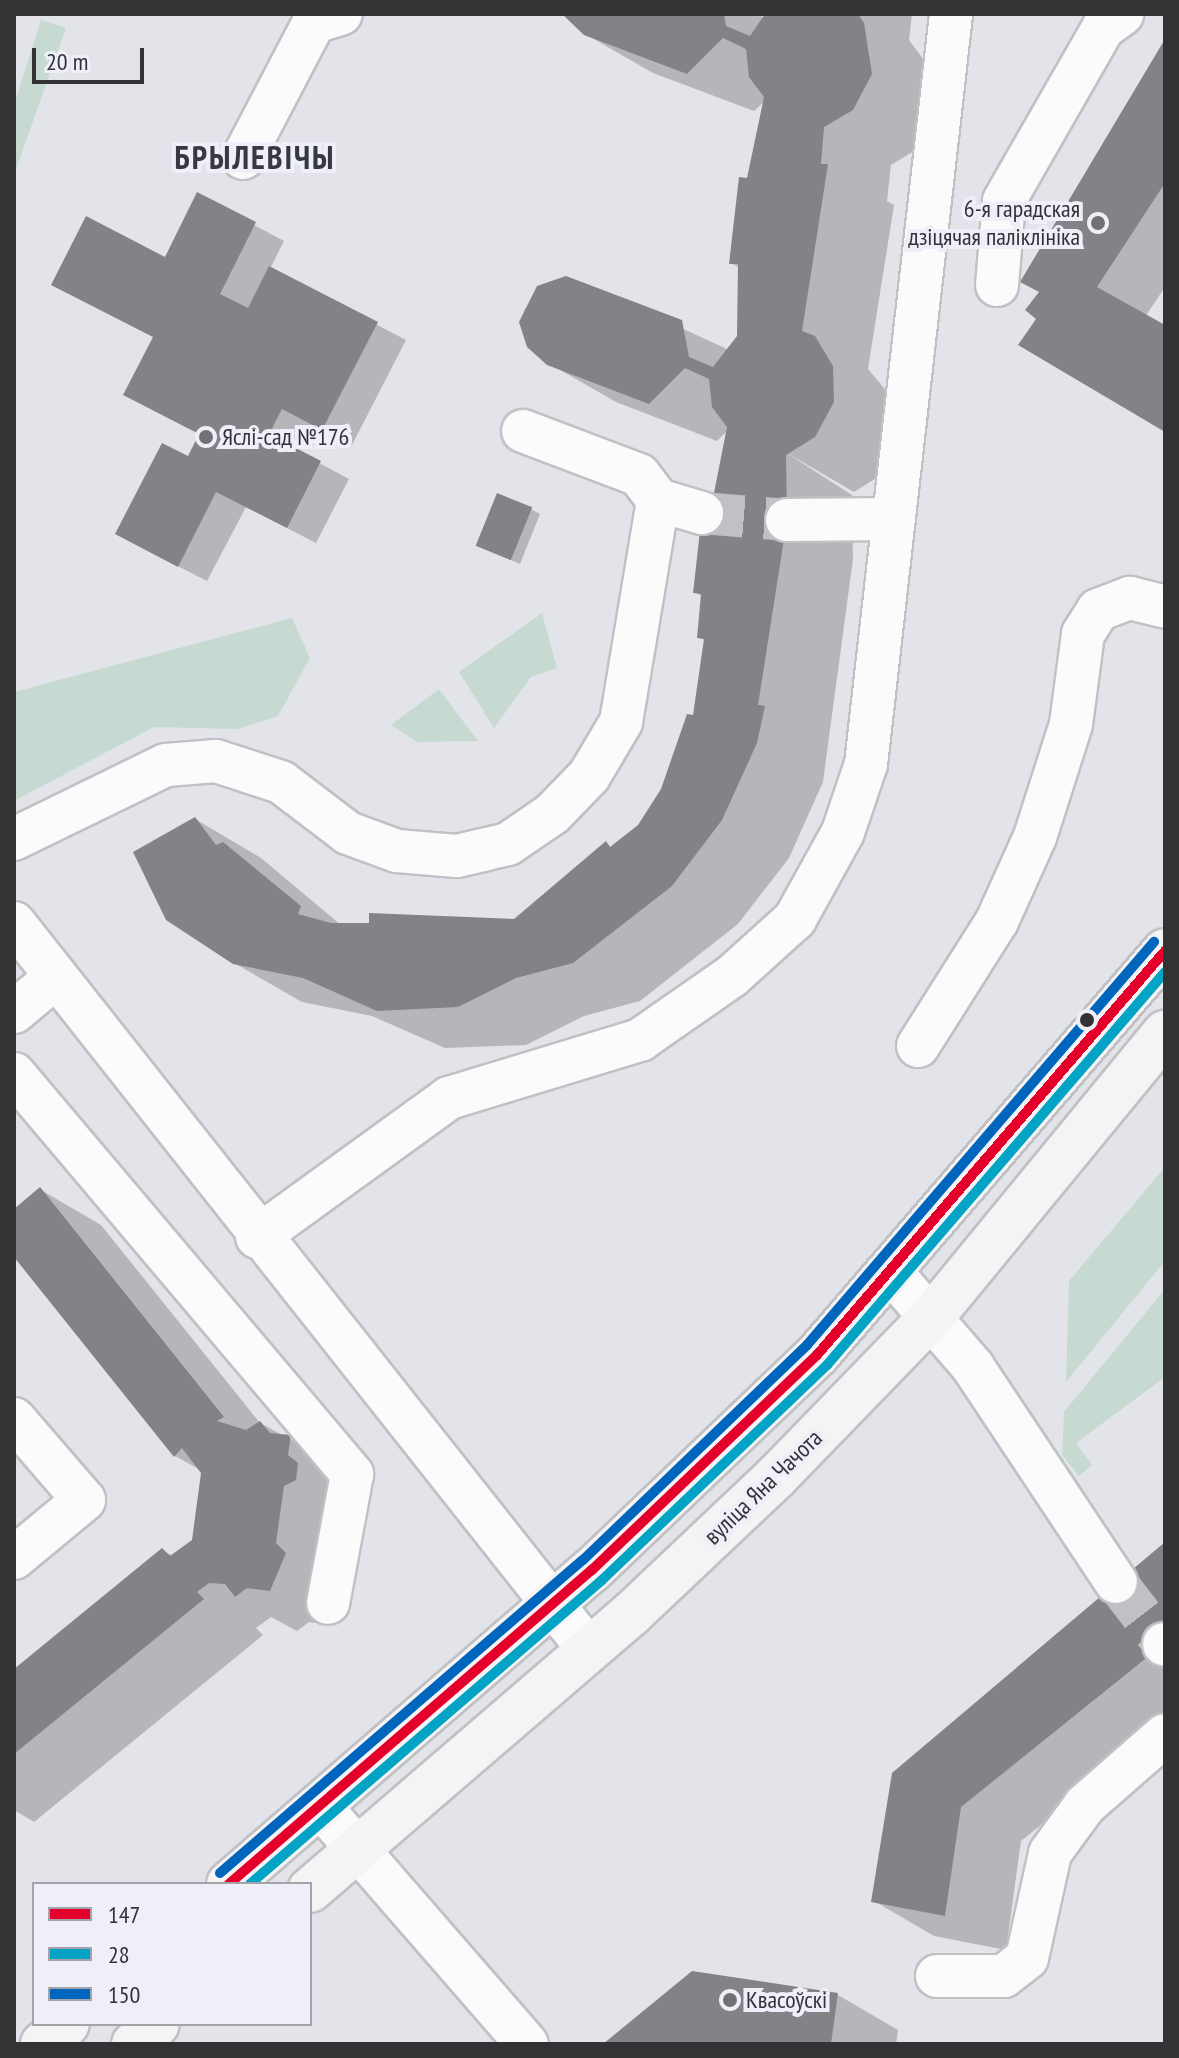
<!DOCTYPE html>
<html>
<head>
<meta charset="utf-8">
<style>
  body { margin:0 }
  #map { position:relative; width:1179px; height:2058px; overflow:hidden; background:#e3e4e9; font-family:"PT Sans Narrow",sans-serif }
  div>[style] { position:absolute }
  .green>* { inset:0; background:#c6dad2 }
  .shadow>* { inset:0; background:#0003 }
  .building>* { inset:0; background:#838387; transform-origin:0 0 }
  .minor-tunnel>* { height:42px; margin-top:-21px; transform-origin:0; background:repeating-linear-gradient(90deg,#c0c1c5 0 42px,transparent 0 63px) }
  .roads { filter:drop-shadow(2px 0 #c0c1c5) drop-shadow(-2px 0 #c0c1c5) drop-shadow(0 2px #c0c1c5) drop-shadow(0 -2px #c0c1c5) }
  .minor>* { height:42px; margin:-21px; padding:0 21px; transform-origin:21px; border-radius:21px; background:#fbfbfc }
  .major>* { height:44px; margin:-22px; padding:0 22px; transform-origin:22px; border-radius:22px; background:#f6f3f4 }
  .bus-1>* { height:10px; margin:-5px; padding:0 5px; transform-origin:5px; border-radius:5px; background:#e4002b }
  .bus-2>* { height:10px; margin:-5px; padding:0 5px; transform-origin:5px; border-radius:5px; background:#03a3c6 }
  .bus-3>* { height:10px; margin:-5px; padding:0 5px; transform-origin:5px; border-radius:5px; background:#0065bd }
  .dots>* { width:22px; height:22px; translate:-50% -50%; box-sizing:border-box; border:4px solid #eeeff8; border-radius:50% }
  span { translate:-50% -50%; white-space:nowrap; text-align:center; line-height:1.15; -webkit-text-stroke:8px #eeeff8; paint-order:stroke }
  .poi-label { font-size:24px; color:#333336 }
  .right { translate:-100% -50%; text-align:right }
  .left { translate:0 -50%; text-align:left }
  .street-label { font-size:24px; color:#333336 }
  .district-label { font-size:32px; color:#38393f; font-weight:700; letter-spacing:2px }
  .frame { position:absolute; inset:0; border:16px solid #333336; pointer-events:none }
  .legend { position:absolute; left:32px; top:1882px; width:280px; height:144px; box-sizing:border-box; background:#eeeff8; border:2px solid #a3a4aa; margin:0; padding:10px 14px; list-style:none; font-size:24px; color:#333336 }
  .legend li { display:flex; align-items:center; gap:16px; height:40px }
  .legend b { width:40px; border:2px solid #a3a4aa }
  .scale { position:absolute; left:32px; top:48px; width:112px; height:36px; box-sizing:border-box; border:4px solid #333336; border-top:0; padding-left:10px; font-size:24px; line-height:28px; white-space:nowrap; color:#333336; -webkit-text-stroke:6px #eeeff8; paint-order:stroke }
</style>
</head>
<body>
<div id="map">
  <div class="green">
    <i style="clip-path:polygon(41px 20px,66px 28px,14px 175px,14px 105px)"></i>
    <i style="clip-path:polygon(542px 613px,557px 668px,531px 677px,494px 728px,459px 672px)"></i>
    <i style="clip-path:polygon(292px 618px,310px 658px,278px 716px,238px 729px,154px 727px,14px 801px,14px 692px)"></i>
    <i style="clip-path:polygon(439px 689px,478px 741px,417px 742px,391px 725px)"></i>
    <i style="clip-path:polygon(1165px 1167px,1165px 1261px,1066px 1382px,1069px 1281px)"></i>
    <i style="clip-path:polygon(1165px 1289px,1165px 1377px,1076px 1443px,1092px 1465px,1079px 1476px,1062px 1455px,1064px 1412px)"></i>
  </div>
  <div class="shadow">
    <i style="clip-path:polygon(568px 14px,757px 14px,768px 20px,773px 14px,912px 14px,909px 40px,937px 78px,919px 148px,891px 165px,887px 201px,894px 205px,868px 369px,899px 406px,881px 475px,854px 492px,785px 452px,852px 495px,853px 559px,823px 782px,789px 858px,738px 924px,640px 1001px,584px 1016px,526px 1045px,445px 1048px,372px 1016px,302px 1002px,234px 963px,195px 819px,261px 858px,341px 925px,515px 921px,640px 826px,663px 789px,695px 717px,706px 641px,699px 637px,703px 597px,695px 592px,728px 430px,717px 441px,616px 402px,548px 363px,523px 334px,524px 310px,551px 281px,582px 282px,729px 350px,739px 337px,740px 268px,731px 263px,765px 101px,754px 111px,653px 73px,585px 34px)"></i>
    <i style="clip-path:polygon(1165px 45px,1165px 287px,1145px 317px,1165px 327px,1165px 429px,1039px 318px,1041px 292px)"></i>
    <i style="clip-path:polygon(198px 195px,284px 241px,270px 269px,406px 340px,352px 445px,312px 424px,297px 451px,349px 479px,316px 543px,246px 507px,207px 581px,146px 550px,201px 434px,155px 338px,166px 259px)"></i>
    <i style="clip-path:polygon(531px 509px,540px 514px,520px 564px,487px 550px)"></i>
    <i style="clip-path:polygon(41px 1190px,101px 1225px,260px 1423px,351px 1472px,330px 1625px,309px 1622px,297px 1631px,271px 1617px,256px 1628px,263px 1635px,34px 1822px,14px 1810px,14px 1671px,162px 1550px,173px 1556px,194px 1541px,204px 1472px,175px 1456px,14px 1254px,14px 1211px)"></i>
    <i style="clip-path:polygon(1165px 1546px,1165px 1725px,1021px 1841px,1006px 1950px,934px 1936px,874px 1901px)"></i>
    <i style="clip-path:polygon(838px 1995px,898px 2030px,896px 2044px,606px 2044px)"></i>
  </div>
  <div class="building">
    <i style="clip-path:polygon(562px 14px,724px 14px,726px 26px,750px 36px,765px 14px,858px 14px,864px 23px,872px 74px,853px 110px,824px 127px,821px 164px,828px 164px,802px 331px,815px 336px,833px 366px,834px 402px,815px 437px,786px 455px,787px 520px,758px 705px,765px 706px,757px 743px,722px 820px,672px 886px,573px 963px,516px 978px,458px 1007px,377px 1011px,303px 978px,233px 964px,166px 920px,133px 852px,195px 817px,216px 845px,223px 842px,301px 906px,298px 914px,331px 923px,369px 923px,369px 913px,514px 919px,606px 841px,610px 847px,638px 825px,661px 789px,687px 714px,693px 715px,704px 639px,697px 638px,701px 594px,693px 593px,702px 513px,711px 508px,727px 427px,712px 407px,709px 379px,685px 368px,649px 404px,547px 365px,527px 347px,519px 322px,537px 286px,566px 276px,682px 320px,689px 357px,713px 367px,737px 336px,738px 264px,729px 264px,739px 177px,747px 178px,764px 97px,749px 77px,746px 49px,723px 38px,687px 74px,584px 35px)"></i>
    <i style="clip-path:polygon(1165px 39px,1165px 183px,1097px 287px,1165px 325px,1165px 432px,1018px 345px,1036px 319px,1025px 310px,1039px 292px,1020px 282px)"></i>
    <i style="clip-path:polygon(197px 192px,256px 222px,220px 294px,248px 308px,269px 266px,378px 322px,322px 430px,282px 409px,269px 434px,321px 461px,287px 528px,216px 492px,178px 567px,115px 534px,162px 443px,188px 456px,199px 434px,123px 395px,153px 337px,51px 285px,86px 216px,165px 257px)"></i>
    <i style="left:497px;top:493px;width:38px;height:57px;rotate:22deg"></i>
    <i style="clip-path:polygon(40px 1187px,224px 1417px,217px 1421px,246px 1430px,260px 1421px,270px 1433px,291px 1435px,288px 1455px,298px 1463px,296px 1480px,284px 1486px,276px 1543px,286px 1553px,270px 1591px,247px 1588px,235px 1597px,225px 1584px,209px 1583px,197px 1592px,204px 1599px,14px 1754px,14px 1669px,162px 1548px,170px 1556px,192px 1540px,201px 1473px,182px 1448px,174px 1457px,14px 1257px,14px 1209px)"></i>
    <i style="clip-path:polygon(1165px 1542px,1165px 1643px,961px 1807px,945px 1916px,871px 1902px,892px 1773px)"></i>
    <i style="clip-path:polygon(692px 1971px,838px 1993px,831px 2044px,603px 2044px)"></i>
  </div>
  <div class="minor-tunnel">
    <i style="left:702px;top:513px;width:85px;rotate:4.7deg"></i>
    <i style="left:1116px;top:1582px;width:78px;rotate:52.3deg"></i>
  </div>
  <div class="roads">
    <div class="minor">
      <i style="left:243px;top:158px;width:153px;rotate:-62.4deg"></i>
      <i style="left:314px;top:22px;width:28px;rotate:-17deg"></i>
      <i style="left:997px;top:285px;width:84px;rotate:-85.2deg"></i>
      <i style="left:1004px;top:201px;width:199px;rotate:-60.2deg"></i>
      <i style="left:1103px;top:28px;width:24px;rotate:-36deg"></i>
      <i style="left:658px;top:500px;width:46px;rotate:16.5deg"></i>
      <i style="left:787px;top:520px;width:106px;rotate:-0.5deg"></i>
      <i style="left:14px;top:839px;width:169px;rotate:-26deg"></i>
      <i style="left:166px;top:765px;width:50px;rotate:-4.6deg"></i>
      <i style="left:216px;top:761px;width:68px;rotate:17.9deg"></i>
      <i style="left:281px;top:782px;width:84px;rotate:37.3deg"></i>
      <i style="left:348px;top:833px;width:52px;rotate:20.2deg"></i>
      <i style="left:397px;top:851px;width:60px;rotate:4.8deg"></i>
      <i style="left:457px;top:856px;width:52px;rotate:-13.2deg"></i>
      <i style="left:508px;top:844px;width:53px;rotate:-34.3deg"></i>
      <i style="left:552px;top:814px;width:53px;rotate:-45.8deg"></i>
      <i style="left:589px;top:776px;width:63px;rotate:-59.3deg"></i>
      <i style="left:621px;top:722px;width:225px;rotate:-80.5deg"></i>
      <i style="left:658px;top:500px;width:31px;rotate:-127deg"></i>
      <i style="left:639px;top:475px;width:124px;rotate:-159.2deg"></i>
      <i style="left:14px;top:923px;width:927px;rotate:51.66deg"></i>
      <i style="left:14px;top:1012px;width:55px;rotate:-39.8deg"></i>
      <i style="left:918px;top:1046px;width:148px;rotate:-57.7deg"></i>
      <i style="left:997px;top:921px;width:92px;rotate:-65.7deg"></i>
      <i style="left:1035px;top:837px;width:119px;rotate:-72.3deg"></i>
      <i style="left:1071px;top:724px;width:91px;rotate:-82.4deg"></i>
      <i style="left:1083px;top:634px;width:28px;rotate:-58deg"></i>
      <i style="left:1098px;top:610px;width:34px;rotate:-21deg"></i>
      <i style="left:1130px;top:598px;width:36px;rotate:14deg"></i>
      <i style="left:14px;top:1074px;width:524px;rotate:49.8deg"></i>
      <i style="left:352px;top:1474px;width:131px;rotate:100.5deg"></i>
      <i style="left:257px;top:1237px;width:237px;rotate:-35.9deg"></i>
      <i style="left:449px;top:1098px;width:200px;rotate:-16.9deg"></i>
      <i style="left:640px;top:1040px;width:112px;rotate:-34.8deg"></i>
      <i style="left:732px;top:976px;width:85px;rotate:-42.1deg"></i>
      <i style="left:795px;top:919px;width:99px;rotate:-61.1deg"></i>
      <i style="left:843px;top:832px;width:72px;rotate:-71.3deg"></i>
      <i style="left:866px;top:764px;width:755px;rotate:-83.53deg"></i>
      <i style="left:892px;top:1273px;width:124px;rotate:49.2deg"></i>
      <i style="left:973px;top:1367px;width:258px;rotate:56.4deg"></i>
      <i style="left:14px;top:1419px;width:107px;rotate:49.2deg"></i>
      <i style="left:84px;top:1500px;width:91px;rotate:140.4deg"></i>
      <i style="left:1164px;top:1644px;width:1px;rotate:45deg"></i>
      <i style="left:320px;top:1806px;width:315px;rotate:49deg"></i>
      <i style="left:937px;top:1976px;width:67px"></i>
      <i style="left:1004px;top:1976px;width:29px;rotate:-38deg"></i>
      <i style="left:1027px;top:1958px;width:107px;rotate:-77.6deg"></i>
      <i style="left:1050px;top:1853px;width:59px;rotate:-53.9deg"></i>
      <i style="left:1085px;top:1805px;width:106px;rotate:-41.2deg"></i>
    </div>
    <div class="major">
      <i style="left:229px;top:1884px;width:480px;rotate:-40.9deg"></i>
      <i style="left:592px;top:1570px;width:311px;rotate:-43.7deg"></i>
      <i style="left:817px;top:1355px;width:533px;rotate:-49.26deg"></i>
      <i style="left:310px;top:1890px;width:423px;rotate:-40.7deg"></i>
      <i style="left:631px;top:1614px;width:199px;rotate:-43.4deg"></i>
      <i style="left:776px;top:1477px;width:227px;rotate:-45.9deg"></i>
      <i style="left:934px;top:1314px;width:364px;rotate:-50.6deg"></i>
      <i style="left:43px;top:2044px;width:31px;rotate:-40deg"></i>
      <i style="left:134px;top:2044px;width:30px;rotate:-41deg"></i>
    </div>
  </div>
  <div class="bus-1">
    <i style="left:229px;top:1884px;width:480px;rotate:-40.9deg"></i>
    <i style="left:592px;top:1570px;width:311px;rotate:-43.7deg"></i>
    <i style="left:817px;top:1355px;width:533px;rotate:-49.26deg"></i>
  </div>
  <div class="bus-2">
    <i style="left:250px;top:1884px;width:464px;rotate:-40.8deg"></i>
    <i style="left:601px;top:1581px;width:313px;rotate:-43.7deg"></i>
    <i style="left:827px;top:1365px;width:518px;rotate:-49.3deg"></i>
  </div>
  <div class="bus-3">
    <i style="left:220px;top:1873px;width:479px;rotate:-40.8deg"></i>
    <i style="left:583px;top:1560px;width:310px;rotate:-43.8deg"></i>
    <i style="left:807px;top:1345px;width:532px;rotate:-49.27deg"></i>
  </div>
  <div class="dots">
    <i style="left:1098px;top:223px;background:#717175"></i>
    <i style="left:206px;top:437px;background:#717175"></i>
    <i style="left:1087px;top:1020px;background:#333336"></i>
    <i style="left:730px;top:2000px;background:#717175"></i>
  </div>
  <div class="poi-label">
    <span class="right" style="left:1080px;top:223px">6-я гарадская<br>дзіцячая паліклініка</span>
    <span class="left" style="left:222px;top:437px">Яслі-сад №176</span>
    <span class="left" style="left:746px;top:2000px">Квасоўскі</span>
  </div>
  <div class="street-label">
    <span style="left:763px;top:1487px;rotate:-44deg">вуліца Яна Чачота</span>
  </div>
  <div class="district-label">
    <span style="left:255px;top:157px">БРЫЛЕВІЧЫ</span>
  </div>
  <div class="frame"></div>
  <ul class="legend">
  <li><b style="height:10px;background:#e4002b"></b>147</li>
  <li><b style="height:10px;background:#03a3c6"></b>28</li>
  <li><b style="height:10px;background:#0065bd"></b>150</li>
  </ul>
  <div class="scale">20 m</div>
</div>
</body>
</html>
